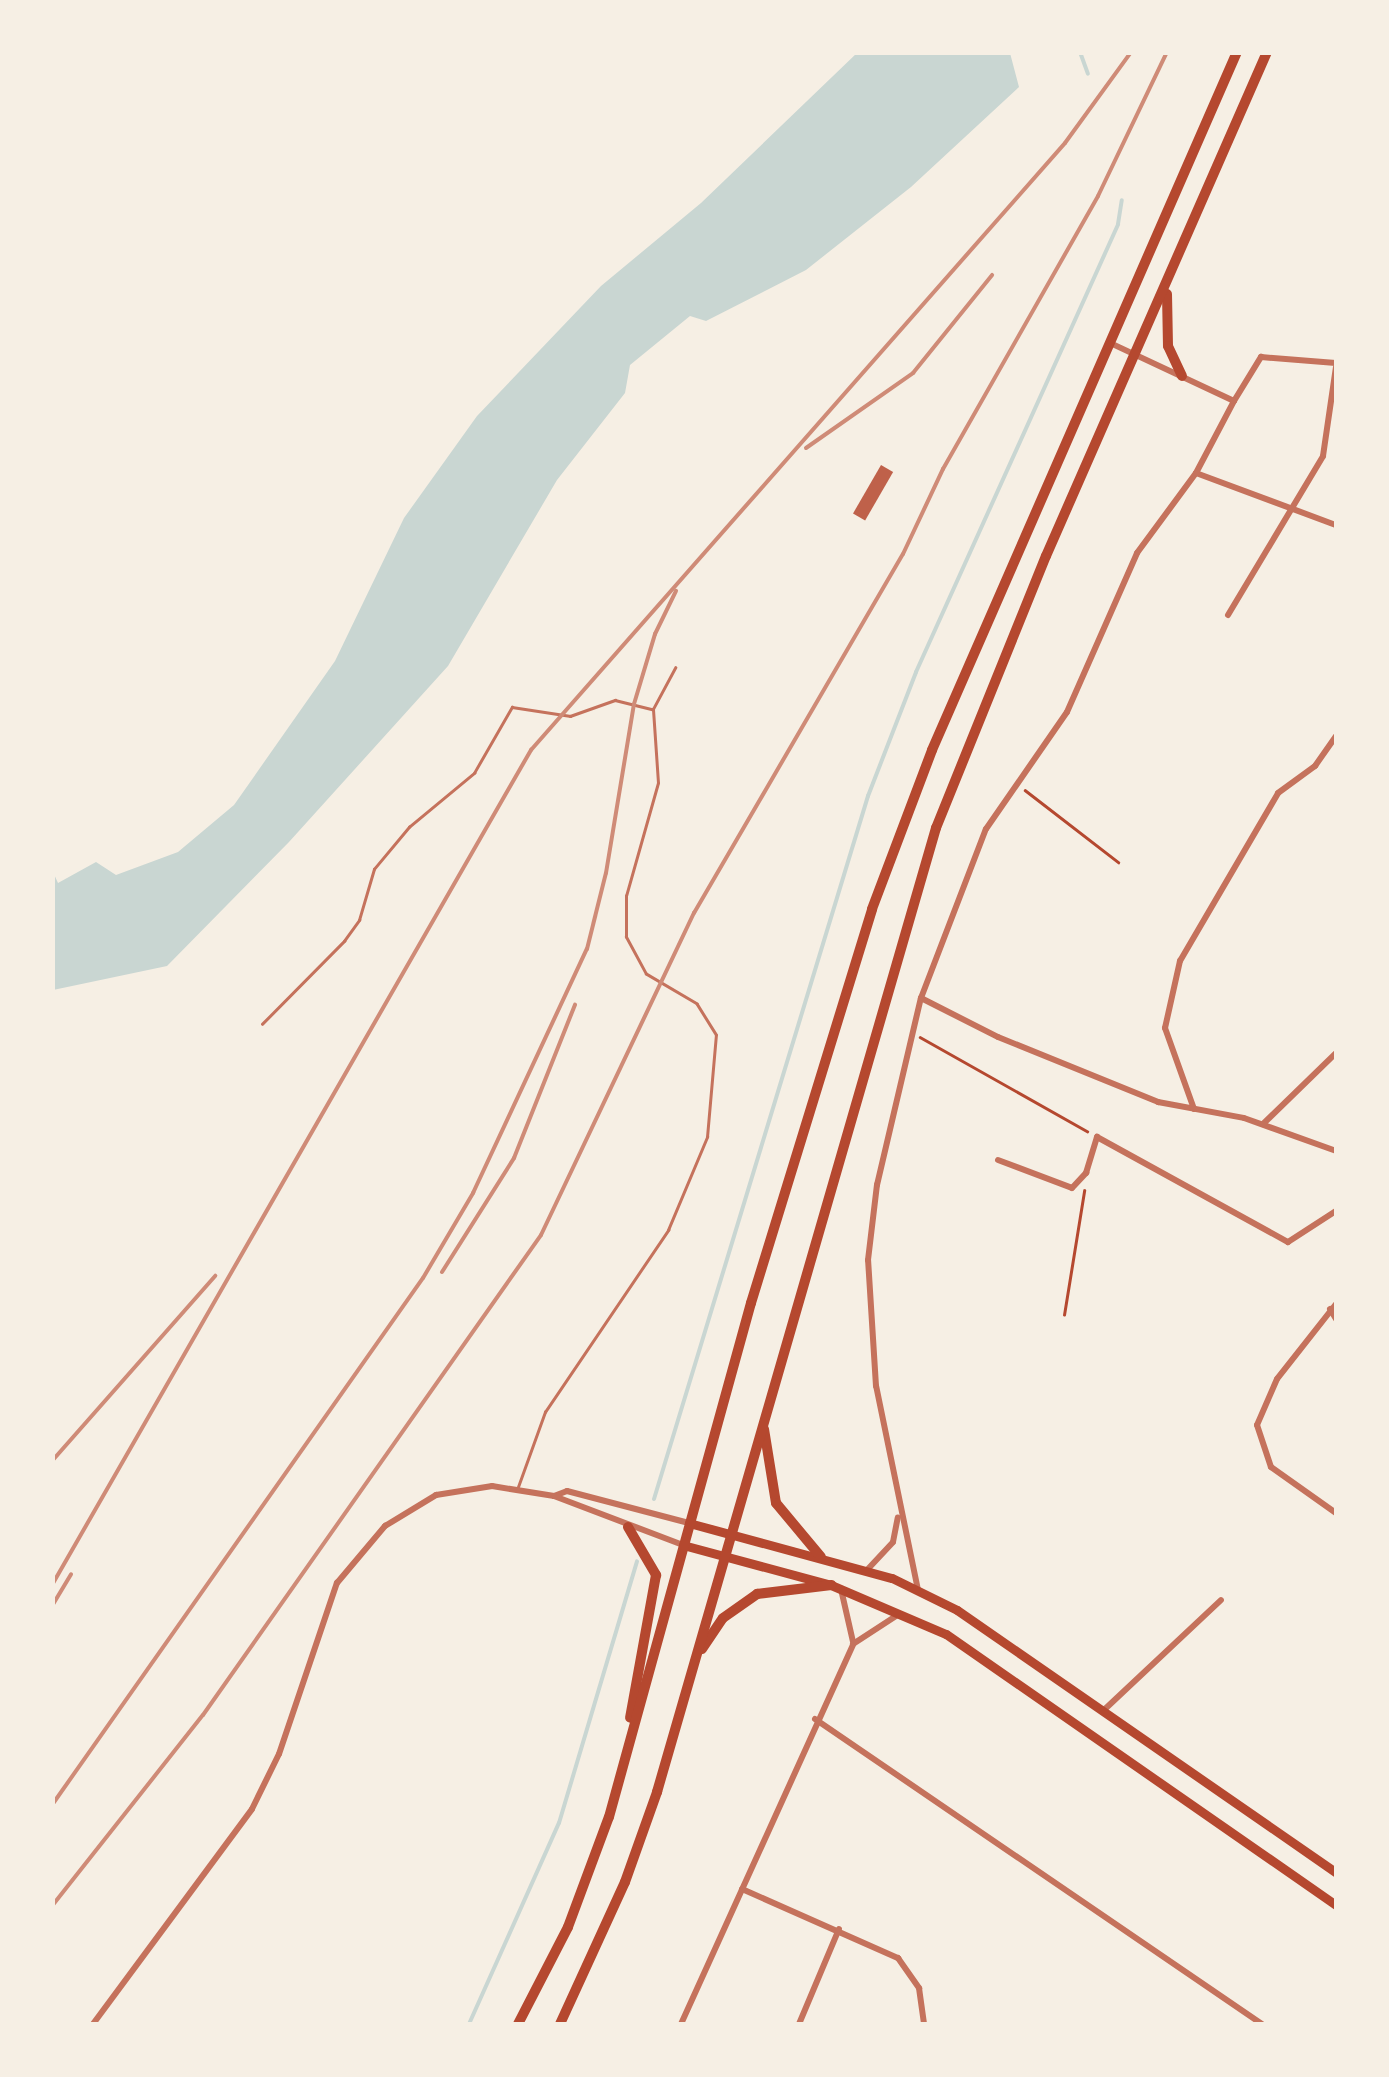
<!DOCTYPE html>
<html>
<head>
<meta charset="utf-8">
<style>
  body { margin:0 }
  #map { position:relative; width:1389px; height:2077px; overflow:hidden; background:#f6efe4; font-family:"Golos Text",sans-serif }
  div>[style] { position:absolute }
  .water>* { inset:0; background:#c9d6d2 }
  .stream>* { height:4px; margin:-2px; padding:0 2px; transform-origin:2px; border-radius:2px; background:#c9d6d2 }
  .building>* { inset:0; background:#bf614a; transform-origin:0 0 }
  .path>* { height:2.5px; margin:-1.25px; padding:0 1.25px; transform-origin:1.25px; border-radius:1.25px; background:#b5482f }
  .service>* { height:2.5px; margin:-1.25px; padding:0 1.25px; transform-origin:1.25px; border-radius:1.25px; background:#c5725c }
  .minor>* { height:6px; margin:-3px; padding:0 3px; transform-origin:3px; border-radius:3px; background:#c5725c }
  .secondary>* { height:9px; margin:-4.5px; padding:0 4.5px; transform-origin:4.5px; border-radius:4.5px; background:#b5482f }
  .trunk>* { height:10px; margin:-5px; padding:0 5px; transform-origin:5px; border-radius:5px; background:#b5482f }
  .rail>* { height:4px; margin:-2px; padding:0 2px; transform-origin:2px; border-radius:2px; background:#cf8b77 }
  span { translate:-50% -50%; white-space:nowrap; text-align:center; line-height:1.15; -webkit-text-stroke:8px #f6efe4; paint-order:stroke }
  .frame { position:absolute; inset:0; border:55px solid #f6efe4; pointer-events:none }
</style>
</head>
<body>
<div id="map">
  <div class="water">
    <i style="clip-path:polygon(858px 52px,1010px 53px,1019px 87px,911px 187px,806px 270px,706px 321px,690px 316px,630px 365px,625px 393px,557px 480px,448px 666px,289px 842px,167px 966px,53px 990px,53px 872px,58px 883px,96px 862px,116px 875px,178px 852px,234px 805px,335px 661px,404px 518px,477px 416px,601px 286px,701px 203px)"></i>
  </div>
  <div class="stream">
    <i style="left:1080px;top:52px;width:23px;rotate:70deg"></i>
    <i style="left:654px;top:1499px;width:735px;rotate:-73.07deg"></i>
    <i style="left:868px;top:796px;width:133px;rotate:-68.8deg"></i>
    <i style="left:916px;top:672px;width:491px;rotate:-65.7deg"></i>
    <i style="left:1118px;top:224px;width:24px;rotate:-81deg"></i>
    <i style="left:469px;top:2024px;width:220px;rotate:-65.9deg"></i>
    <i style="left:559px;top:1823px;width:273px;rotate:-73.4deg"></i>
  </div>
  <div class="building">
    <i style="left:881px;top:465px;width:14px;height:56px;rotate:30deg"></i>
  </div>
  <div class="path">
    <i style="left:1025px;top:790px;width:118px;rotate:37.7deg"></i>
    <i style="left:920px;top:1037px;width:192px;rotate:29.4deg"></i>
    <i style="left:1064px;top:1315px;width:126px;rotate:-80.8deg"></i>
  </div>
  <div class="service">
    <i style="left:262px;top:1024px;width:117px;rotate:-45.3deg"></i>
    <i style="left:344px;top:941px;width:26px;rotate:-54deg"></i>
    <i style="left:359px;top:920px;width:53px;rotate:-73.6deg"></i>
    <i style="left:374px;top:869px;width:55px;rotate:-50.2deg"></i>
    <i style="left:409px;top:827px;width:85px;rotate:-39.7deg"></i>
    <i style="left:474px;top:773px;width:76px;rotate:-60.1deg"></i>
    <i style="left:512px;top:707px;width:59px;rotate:8.8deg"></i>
    <i style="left:570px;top:716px;width:48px;rotate:-19.6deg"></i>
    <i style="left:615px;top:700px;width:38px;rotate:14deg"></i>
    <i style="left:518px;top:1487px;width:80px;rotate:-70.2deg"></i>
    <i style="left:545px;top:1412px;width:220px;rotate:-55.9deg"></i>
    <i style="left:668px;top:1230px;width:101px;rotate:-67.2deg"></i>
    <i style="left:707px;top:1137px;width:102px;rotate:-85deg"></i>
    <i style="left:716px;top:1035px;width:36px;rotate:-122deg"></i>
    <i style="left:697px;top:1004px;width:59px;rotate:-149.5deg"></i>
    <i style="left:646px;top:974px;width:42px;rotate:-118.4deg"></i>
    <i style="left:626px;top:937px;width:41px;rotate:-90deg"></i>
    <i style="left:626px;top:896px;width:117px;rotate:-74.2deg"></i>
    <i style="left:658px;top:783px;width:74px;rotate:-93.9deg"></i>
    <i style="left:653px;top:709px;width:47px;rotate:-61.8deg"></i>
  </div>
  <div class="minor">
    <i style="left:1234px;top:401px;width:52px;rotate:-58.5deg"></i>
    <i style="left:1261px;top:357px;width:75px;rotate:4.6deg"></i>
    <i style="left:1196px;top:473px;width:149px;rotate:20.4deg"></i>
    <i style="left:1228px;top:615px;width:185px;rotate:-59.1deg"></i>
    <i style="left:1323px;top:456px;width:90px;rotate:-81.7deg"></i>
    <i style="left:921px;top:998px;width:86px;rotate:26.9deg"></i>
    <i style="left:998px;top:1037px;width:173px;rotate:22.1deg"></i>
    <i style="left:1158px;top:1102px;width:87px;rotate:10.5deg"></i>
    <i style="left:1244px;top:1118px;width:98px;rotate:19.7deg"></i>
    <i style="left:1194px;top:1109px;width:86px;rotate:-109.7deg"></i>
    <i style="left:1165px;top:1028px;width:69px;rotate:-77.4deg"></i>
    <i style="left:1180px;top:961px;width:194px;rotate:-59.7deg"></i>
    <i style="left:1278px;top:793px;width:46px;rotate:-36.1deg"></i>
    <i style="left:1315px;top:766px;width:37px;rotate:-55deg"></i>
    <i style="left:1263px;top:1124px;width:102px;rotate:-44.2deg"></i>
    <i style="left:998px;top:1160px;width:79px;rotate:20.7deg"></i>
    <i style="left:1072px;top:1188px;width:21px;rotate:-47deg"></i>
    <i style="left:1086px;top:1173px;width:38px;rotate:-73deg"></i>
    <i style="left:1097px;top:1137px;width:218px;rotate:28.8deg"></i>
    <i style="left:1288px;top:1242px;width:57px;rotate:-32.9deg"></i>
    <i style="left:1336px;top:1304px;width:95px;rotate:128.2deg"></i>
    <i style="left:1277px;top:1379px;width:50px;rotate:113.5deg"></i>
    <i style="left:1257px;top:1425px;width:44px;rotate:71.6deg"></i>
    <i style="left:1271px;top:1467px;width:80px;rotate:35.3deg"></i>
    <i style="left:1330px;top:1309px;width:12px;rotate:59deg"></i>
    <i style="left:554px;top:1496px;width:14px;rotate:-21deg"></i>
    <i style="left:567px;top:1491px;width:126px;rotate:14.7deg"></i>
    <i style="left:867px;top:1570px;width:38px;rotate:-47deg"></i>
    <i style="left:893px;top:1542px;width:25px;rotate:-79deg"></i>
    <i style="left:841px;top:1589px;width:54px;rotate:77.2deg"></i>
    <i style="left:918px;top:1590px;width:208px;rotate:-101.6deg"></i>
    <i style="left:876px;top:1386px;width:126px;rotate:-93.6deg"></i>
    <i style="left:868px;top:1260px;width:76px;rotate:-83.2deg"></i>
    <i style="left:877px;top:1185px;width:192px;rotate:-76.8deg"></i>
    <i style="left:921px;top:998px;width:181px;rotate:-69deg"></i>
    <i style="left:986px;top:829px;width:142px;rotate:-55.3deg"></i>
    <i style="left:1067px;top:712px;width:174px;rotate:-66.2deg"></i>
    <i style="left:1137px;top:553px;width:99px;rotate:-53.6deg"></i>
    <i style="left:1196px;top:473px;width:81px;rotate:-62.2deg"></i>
    <i style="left:1234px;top:401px;width:137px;rotate:-154.9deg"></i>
    <i style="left:1105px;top:1709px;width:159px;rotate:-43.2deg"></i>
    <i style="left:815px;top:1719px;width:541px;rotate:34.31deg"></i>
    <i style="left:742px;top:1889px;width:171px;rotate:23.9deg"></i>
    <i style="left:898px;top:1958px;width:37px;rotate:55deg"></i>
    <i style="left:919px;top:1988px;width:36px;rotate:82deg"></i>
    <i style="left:93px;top:2024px;width:267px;rotate:-53.5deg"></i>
    <i style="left:252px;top:1809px;width:61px;rotate:-63.9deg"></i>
    <i style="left:279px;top:1754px;width:181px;rotate:-71.3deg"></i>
    <i style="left:337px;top:1583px;width:75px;rotate:-49.9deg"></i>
    <i style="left:385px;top:1526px;width:60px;rotate:-31.3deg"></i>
    <i style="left:436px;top:1495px;width:57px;rotate:-9.1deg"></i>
    <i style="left:492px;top:1486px;width:63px;rotate:9.2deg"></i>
    <i style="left:554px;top:1496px;width:138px;rotate:20.8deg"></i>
    <i style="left:681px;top:2024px;width:417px;rotate:-65.6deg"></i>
    <i style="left:853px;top:1644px;width:55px;rotate:-33.1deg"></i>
    <i style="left:799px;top:2024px;width:103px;rotate:-67.2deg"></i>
  </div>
  <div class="secondary">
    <i style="left:689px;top:1523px;width:210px;rotate:15.2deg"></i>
    <i style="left:892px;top:1578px;width:72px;rotate:26.2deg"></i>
    <i style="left:957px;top:1610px;width:461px;rotate:34.7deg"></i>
    <i style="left:683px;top:1545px;width:153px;rotate:15.1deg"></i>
    <i style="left:831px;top:1585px;width:125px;rotate:23.1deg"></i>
    <i style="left:946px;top:1634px;width:475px;rotate:34.8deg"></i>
  </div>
  <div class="trunk">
    <i style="left:1167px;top:294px;width:52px;rotate:88.9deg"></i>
    <i style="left:1168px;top:346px;width:33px;rotate:65deg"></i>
    <i style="left:764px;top:1429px;width:75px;rotate:80.8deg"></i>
    <i style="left:776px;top:1503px;width:70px;rotate:50.2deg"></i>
    <i style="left:628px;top:1527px;width:56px;rotate:59.7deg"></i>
    <i style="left:656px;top:1575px;width:145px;rotate:100.3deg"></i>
    <i style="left:702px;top:1649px;width:37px;rotate:-56deg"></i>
    <i style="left:723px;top:1618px;width:42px;rotate:-35.2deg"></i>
    <i style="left:757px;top:1594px;width:75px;rotate:-6.9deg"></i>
    <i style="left:518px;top:2024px;width:109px;rotate:-62.7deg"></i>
    <i style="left:568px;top:1927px;width:117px;rotate:-69.6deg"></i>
    <i style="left:609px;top:1817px;width:533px;rotate:-74.56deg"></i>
    <i style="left:751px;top:1303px;width:412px;rotate:-72.9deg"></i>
    <i style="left:872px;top:909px;width:170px;rotate:-69.3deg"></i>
    <i style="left:932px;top:750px;width:762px;rotate:-66.4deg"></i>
    <i style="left:560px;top:2024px;width:156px;rotate:-65.4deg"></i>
    <i style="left:625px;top:1882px;width:96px;rotate:-70.4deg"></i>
    <i style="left:657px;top:1792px;width:1004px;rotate:-73.86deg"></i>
    <i style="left:936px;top:828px;width:293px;rotate:-68deg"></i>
    <i style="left:1046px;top:556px;width:550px;rotate:-66.32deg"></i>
  </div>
  <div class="rail">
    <i style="left:806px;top:448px;width:131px;rotate:-35deg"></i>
    <i style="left:913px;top:373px;width:126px;rotate:-51.1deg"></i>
    <i style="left:442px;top:1272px;width:135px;rotate:-57.7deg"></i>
    <i style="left:514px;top:1158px;width:165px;rotate:-68.3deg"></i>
    <i style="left:52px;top:1461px;width:247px;rotate:-48.6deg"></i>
    <i style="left:52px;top:1585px;width:963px;rotate:-60.16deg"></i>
    <i style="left:531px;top:750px;width:808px;rotate:-48.66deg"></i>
    <i style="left:1065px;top:143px;width:112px;rotate:-54deg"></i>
    <i style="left:52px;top:1606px;width:37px;rotate:-59deg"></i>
    <i style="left:52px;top:1805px;width:644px;rotate:-54.86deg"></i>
    <i style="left:423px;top:1278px;width:99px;rotate:-59.5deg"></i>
    <i style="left:473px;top:1193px;width:269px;rotate:-65deg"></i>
    <i style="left:587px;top:949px;width:78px;rotate:-76deg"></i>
    <i style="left:606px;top:873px;width:171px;rotate:-80.6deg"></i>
    <i style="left:634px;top:704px;width:73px;rotate:-73.3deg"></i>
    <i style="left:655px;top:634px;width:48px;rotate:-64deg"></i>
    <i style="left:52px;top:1906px;width:243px;rotate:-51.7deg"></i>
    <i style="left:203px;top:1715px;width:587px;rotate:-54.85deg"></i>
    <i style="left:541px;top:1235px;width:357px;rotate:-64.6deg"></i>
    <i style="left:694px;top:913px;width:415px;rotate:-59.8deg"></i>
    <i style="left:903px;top:554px;width:94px;rotate:-64.8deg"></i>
    <i style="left:943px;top:469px;width:314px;rotate:-60.4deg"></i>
    <i style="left:1098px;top:196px;width:160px;rotate:-64.4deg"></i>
  </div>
  <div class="frame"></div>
</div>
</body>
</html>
